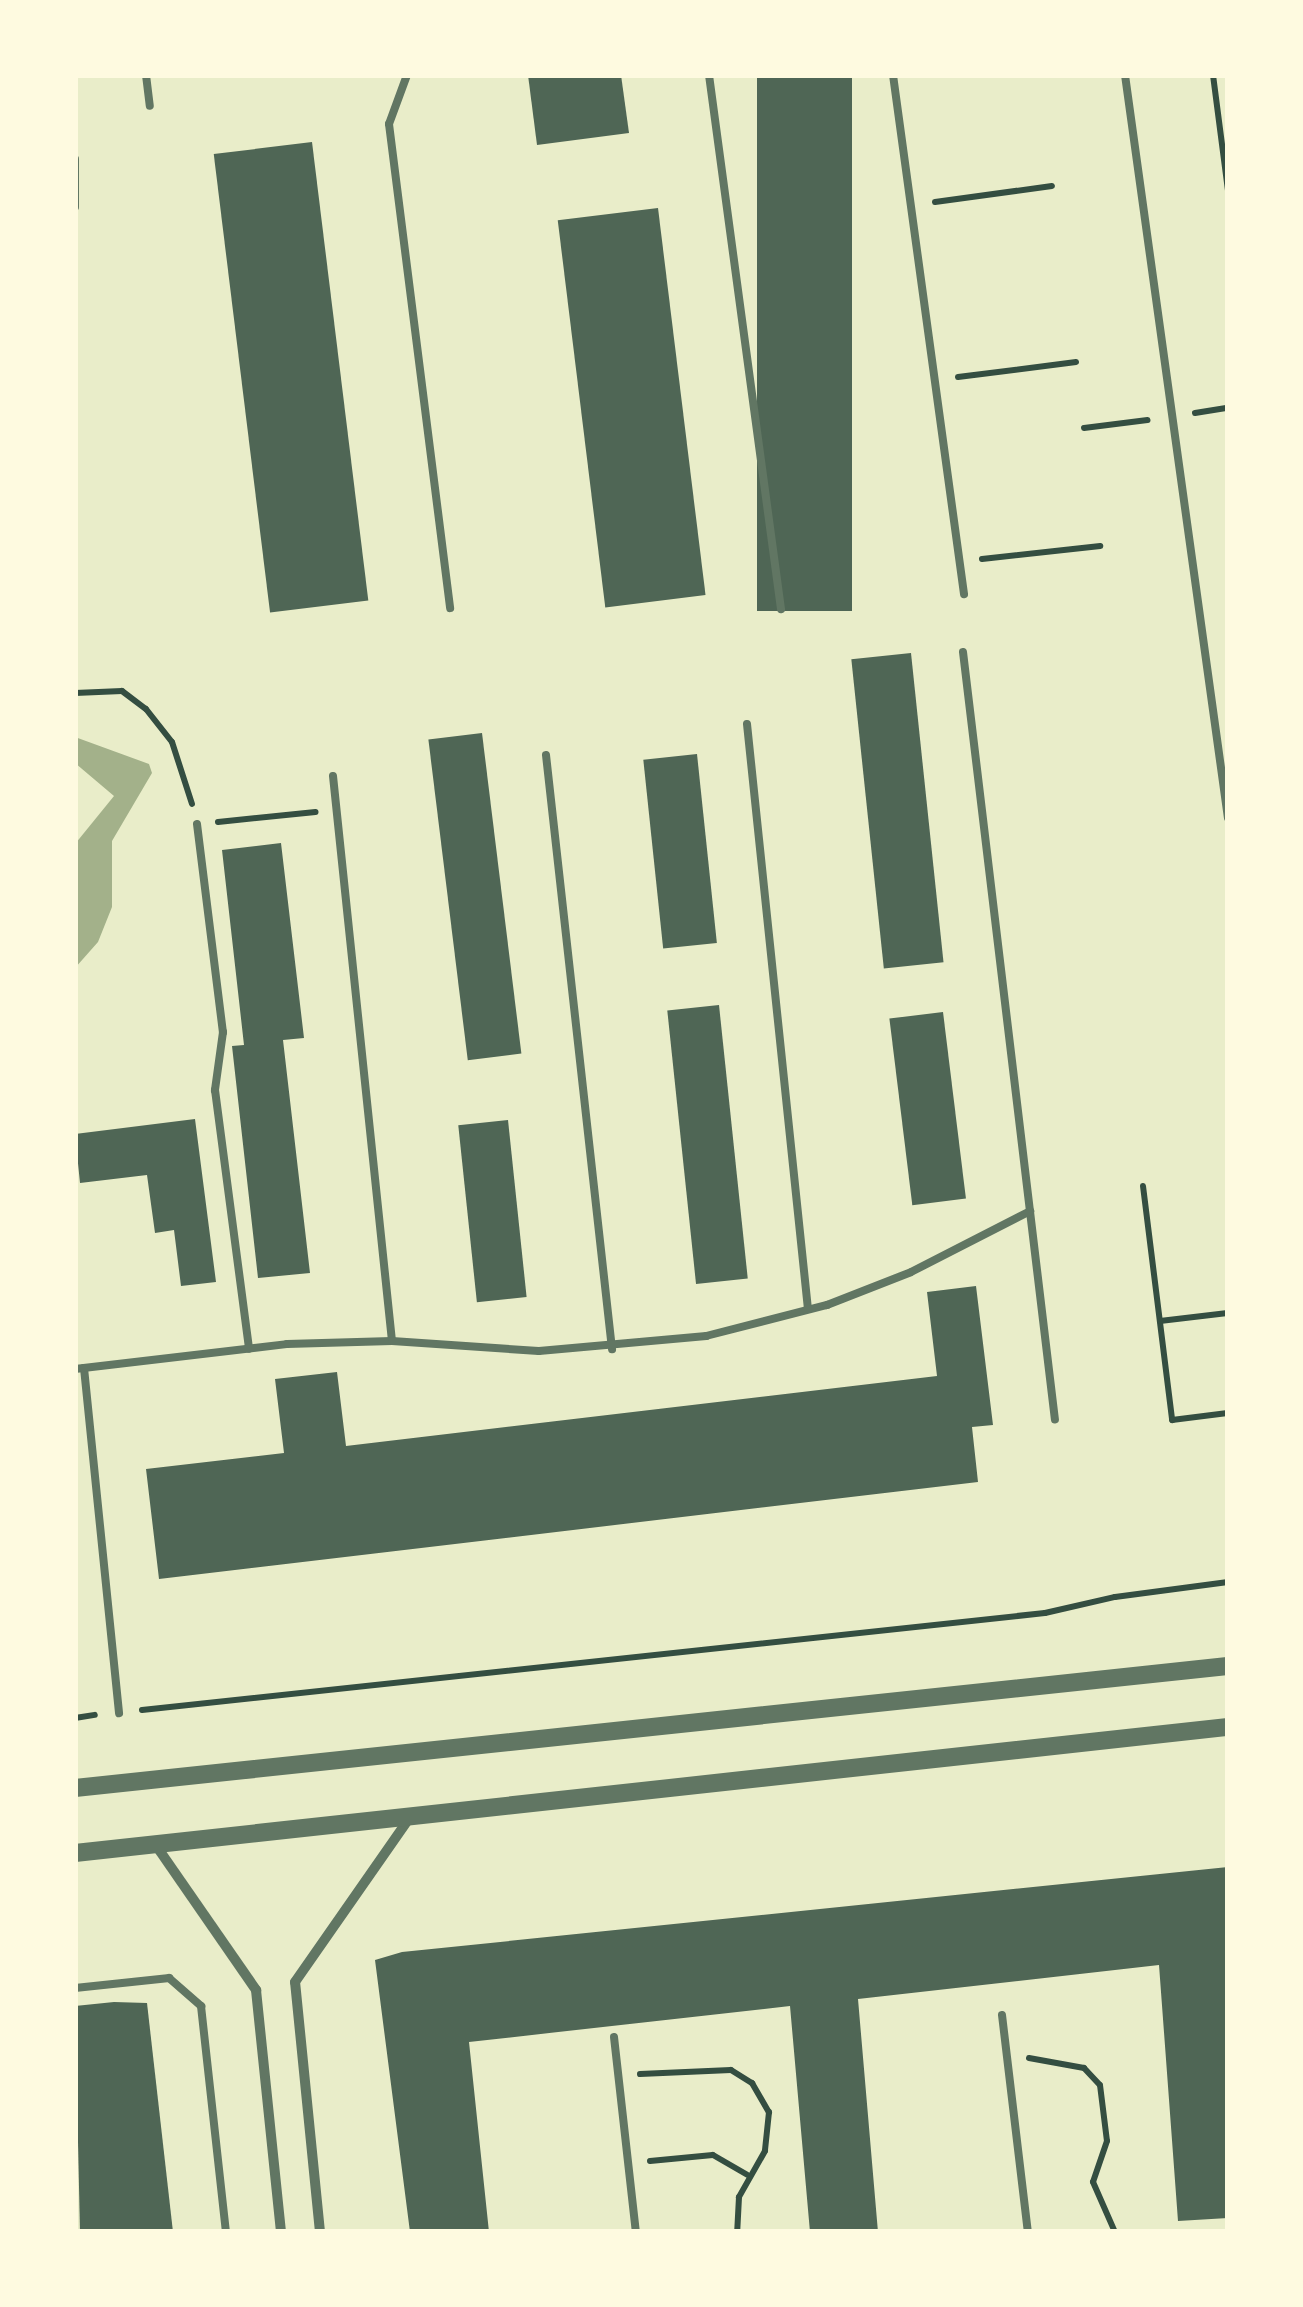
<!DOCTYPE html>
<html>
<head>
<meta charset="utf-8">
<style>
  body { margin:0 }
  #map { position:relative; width:1303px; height:2307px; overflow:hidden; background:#e9edc9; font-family:"Alegreya Sans",sans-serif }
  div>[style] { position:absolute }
  .water>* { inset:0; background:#a3b18a }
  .building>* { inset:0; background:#4f6655; transform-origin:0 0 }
  .path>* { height:6px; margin:-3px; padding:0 3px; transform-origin:3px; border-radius:3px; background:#344e41 }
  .service>* { height:8px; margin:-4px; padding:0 4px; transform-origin:4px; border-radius:4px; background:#617663 }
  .minor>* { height:10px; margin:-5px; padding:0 5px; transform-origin:5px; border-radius:5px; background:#617663 }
  .tertiary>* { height:18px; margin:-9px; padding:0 9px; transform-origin:9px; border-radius:9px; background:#617663 }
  span { translate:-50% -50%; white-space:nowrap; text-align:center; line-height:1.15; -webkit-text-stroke:8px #fefae0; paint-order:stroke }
  .frame { position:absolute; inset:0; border:78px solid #fefae0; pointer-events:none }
</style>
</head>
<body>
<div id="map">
  <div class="water">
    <i style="clip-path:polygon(75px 737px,149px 764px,152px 773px,112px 841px,112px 907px,98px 942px,75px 968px,75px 844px,114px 796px,75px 763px)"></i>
  </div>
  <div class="building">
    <i style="clip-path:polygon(528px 75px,621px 75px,629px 133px,537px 145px)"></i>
    <i style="left:757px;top:75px;width:95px;height:536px"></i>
    <i style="left:312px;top:142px;width:462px;height:99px;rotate:83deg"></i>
    <i style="left:658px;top:208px;width:390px;height:101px;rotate:83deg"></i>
    <i style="left:911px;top:653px;width:311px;height:60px;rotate:84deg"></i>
    <i style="left:482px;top:733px;width:323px;height:54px;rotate:83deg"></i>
    <i style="left:697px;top:754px;width:190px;height:54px;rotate:84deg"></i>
    <i style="clip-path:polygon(281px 843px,304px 1038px,283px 1040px,310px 1273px,258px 1278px,232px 1046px,244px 1045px,222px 850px)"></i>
    <i style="left:719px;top:1005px;width:275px;height:52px;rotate:84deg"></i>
    <i style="left:943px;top:1012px;width:188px;height:54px;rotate:83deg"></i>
    <i style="clip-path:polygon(195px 1119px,216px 1282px,181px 1286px,174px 1230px,155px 1233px,147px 1175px,80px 1183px,75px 1134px)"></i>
    <i style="left:508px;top:1120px;width:178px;height:50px;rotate:84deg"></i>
    <i style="clip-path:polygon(976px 1286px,993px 1425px,972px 1427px,978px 1482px,159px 1579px,146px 1469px,284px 1453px,275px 1379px,337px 1372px,346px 1446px,937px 1376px,927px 1292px)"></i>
    <i style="clip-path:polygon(1228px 1867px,1228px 2218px,1178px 2221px,1159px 1965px,858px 1999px,878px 2232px,810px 2232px,790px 2006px,469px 2042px,489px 2232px,410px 2232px,375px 1960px,402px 1952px)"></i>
    <i style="clip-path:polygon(114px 2002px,147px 2003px,173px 2232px,80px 2232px,75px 2006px)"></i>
  </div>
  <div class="path">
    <i style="left:1213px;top:75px;width:116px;rotate:82.6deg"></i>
    <i style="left:935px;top:202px;width:118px;rotate:-7.8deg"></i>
    <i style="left:958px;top:377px;width:119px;rotate:-7.2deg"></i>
    <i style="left:1195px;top:413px;width:33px;rotate:-9deg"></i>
    <i style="left:1084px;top:428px;width:64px;rotate:-7.1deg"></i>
    <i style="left:982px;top:559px;width:119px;rotate:-6.3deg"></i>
    <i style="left:75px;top:693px;width:47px;rotate:-2.4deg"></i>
    <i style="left:122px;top:691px;width:30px;rotate:37deg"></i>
    <i style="left:146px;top:709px;width:42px;rotate:51.8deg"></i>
    <i style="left:172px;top:742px;width:65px;rotate:72.1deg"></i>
    <i style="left:218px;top:822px;width:98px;rotate:-5.9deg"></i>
    <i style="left:1143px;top:1186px;width:236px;rotate:82.9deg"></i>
    <i style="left:1172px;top:1420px;width:56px;rotate:-7.1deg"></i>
    <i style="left:1160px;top:1321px;width:68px;rotate:-6.7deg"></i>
    <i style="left:142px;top:1710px;width:908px;rotate:-6.13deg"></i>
    <i style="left:1045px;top:1613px;width:72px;rotate:-12.9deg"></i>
    <i style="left:1115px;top:1597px;width:114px;rotate:-7.6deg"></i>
    <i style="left:75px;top:1718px;width:20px;rotate:-9deg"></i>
    <i style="left:1029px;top:2058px;width:56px;rotate:10.3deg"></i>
    <i style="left:1084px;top:2068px;width:23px;rotate:47deg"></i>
    <i style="left:1100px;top:2085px;width:56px;rotate:82.9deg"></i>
    <i style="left:1107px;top:2141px;width:43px;rotate:108.9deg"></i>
    <i style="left:1093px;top:2182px;width:55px;rotate:66.3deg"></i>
    <i style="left:640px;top:2074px;width:91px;rotate:-2.5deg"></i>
    <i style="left:731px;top:2070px;width:25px;rotate:32deg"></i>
    <i style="left:752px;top:2083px;width:34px;rotate:60deg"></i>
    <i style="left:769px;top:2112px;width:39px;rotate:96deg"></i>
    <i style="left:765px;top:2151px;width:53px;rotate:119.5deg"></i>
    <i style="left:739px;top:2197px;width:35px;rotate:93deg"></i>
    <i style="left:650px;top:2161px;width:63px;rotate:-5.4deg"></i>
    <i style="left:713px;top:2155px;width:39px;rotate:30deg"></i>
  </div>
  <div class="service">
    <i style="left:146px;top:75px;width:31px;rotate:83deg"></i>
    <i style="left:407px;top:75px;width:52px;rotate:110.2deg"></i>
    <i style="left:389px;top:124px;width:488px;rotate:82.8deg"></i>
    <i style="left:709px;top:75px;width:539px;rotate:82.32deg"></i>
    <i style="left:893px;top:75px;width:524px;rotate:82.21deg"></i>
    <i style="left:1125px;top:75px;width:750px;rotate:82.11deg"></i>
    <i style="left:75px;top:159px;width:48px;rotate:90deg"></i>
    <i style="left:963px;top:652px;width:773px;rotate:83.17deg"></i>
    <i style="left:747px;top:724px;width:588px;rotate:84.05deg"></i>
    <i style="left:546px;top:755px;width:598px;rotate:83.66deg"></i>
    <i style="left:333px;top:776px;width:568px;rotate:84.04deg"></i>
    <i style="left:197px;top:824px;width:210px;rotate:82.9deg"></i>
    <i style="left:223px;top:1032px;width:59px;rotate:97.9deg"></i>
    <i style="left:215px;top:1090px;width:261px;rotate:82.5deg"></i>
    <i style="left:84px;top:1368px;width:347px;rotate:84.2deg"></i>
    <i style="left:75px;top:1369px;width:213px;rotate:-6.7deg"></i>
    <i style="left:287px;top:1344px;width:105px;rotate:-1.6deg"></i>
    <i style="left:392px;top:1341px;width:147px;rotate:3.9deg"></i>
    <i style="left:539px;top:1351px;width:168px;rotate:-5.1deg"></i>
    <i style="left:706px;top:1336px;width:125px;rotate:-14.4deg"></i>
    <i style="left:827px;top:1305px;width:90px;rotate:-21.4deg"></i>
    <i style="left:911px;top:1272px;width:134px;rotate:-27.1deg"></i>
    <i style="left:75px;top:1988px;width:95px;rotate:-6.1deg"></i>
    <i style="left:169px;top:1978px;width:43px;rotate:41.2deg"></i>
    <i style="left:201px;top:2006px;width:227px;rotate:83.7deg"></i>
    <i style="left:1002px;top:2015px;width:219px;rotate:83.2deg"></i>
    <i style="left:614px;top:2037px;width:196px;rotate:83.6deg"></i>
  </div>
  <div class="minor">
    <i style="left:155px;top:1844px;width:178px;rotate:55.3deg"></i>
    <i style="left:256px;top:1990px;width:243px;rotate:84.1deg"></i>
    <i style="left:320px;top:2232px;width:251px;rotate:-95.7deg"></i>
    <i style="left:295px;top:1982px;width:203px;rotate:-55.1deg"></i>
  </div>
  <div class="tertiary">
    <i style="left:75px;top:1788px;width:1159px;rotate:-6.04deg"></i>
    <i style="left:75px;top:1853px;width:1160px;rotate:-6.24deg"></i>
  </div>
  <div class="frame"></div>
</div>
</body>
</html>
